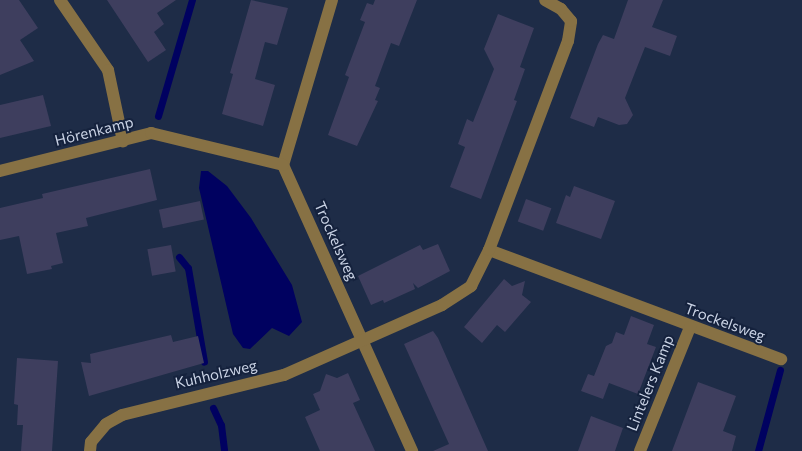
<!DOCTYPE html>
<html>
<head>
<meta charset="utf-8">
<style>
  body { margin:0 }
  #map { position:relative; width:802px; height:451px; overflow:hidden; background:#1e2c47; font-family:Commissioner,sans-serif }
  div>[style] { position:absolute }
  .water>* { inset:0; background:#000160 }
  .stream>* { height:7px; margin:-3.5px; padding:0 3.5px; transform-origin:3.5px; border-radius:3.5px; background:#000160 }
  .building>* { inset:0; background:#3e3e5e; transform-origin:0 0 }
  .minor>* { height:12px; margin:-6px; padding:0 6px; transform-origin:6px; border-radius:6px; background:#877144 }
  span { translate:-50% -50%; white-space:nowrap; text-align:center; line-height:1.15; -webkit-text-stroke:4px #15223d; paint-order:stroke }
  .street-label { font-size:15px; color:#cad3e5 }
</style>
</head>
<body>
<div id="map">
  <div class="water">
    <i style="clip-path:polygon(201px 171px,208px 171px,227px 186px,251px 218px,292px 285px,302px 322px,289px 336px,272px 328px,250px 349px,243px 348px,233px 334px,199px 188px)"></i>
  </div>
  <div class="stream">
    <i style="left:158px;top:116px;width:121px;rotate:-73.7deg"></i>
    <i style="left:179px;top:257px;width:14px;rotate:51deg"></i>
    <i style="left:188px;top:268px;width:95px;rotate:80.3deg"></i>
    <i style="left:213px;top:408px;width:19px;rotate:65deg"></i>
    <i style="left:221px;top:425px;width:26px;rotate:83deg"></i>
    <i style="left:758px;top:451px;width:84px;rotate:-74.8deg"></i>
  </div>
  <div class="building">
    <i style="clip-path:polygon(0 0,19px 0,38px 28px,20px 40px,34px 61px,0 75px)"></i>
    <i style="clip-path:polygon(107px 0,176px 0,157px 13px,164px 24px,154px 32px,166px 50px,148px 62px)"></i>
    <i style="clip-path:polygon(251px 0,288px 8px,277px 45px,265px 42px,255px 79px,275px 85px,263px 126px,222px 114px,233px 74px,230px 73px)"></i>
    <i style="clip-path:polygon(375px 0,417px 0,399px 46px,391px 43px,375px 86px,380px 88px,375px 100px,378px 101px,357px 146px,328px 135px,349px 77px,345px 75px,365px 22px,360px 20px,367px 3px,373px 5px)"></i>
    <i style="clip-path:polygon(628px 0,663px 0,652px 27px,677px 36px,670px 56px,645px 47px,625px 98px,633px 115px,627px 124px,619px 125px,598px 117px,594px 127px,570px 118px,598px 44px,603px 35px,614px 39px)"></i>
    <i style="clip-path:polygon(498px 14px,534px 28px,520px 67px,525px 69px,514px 100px,517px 101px,481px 199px,450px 187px,465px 147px,458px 144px,467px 119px,473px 122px,494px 69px,484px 49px)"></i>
    <i style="clip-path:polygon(43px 95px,51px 126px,0 138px,0 105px)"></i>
    <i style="clip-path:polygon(150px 169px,157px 200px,86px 218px,88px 226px,56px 233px,63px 263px,51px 266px,52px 269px,27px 274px,19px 236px,0 240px,0 208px,43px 198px,42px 194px)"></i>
    <i style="clip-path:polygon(574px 186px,615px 201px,601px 239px,556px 223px,566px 195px,570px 197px)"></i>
    <i style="left:526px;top:199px;width:27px;height:24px;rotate:20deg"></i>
    <i style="left:200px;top:201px;width:19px;height:42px;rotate:78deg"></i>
    <i style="clip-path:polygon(438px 244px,450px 271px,418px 288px,413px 283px,415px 289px,384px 303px,383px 300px,371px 305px,358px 276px,420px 245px,423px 250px)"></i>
    <i style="left:171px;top:245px;width:27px;height:24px;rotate:80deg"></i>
    <i style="clip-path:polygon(504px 279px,512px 286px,525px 281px,522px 295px,531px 302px,505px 332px,497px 325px,482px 343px,464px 327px)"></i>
    <i style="clip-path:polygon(631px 316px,654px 325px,647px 344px,656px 347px,638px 394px,609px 383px,603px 399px,581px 391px,588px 374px,594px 376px,606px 346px,612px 343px,616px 332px,624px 335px)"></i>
    <i style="clip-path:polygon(433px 331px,438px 338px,488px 451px,433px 451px,449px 444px,404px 344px)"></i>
    <i style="clip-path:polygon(171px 335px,173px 342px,198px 336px,204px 363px,89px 396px,81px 362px,91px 363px,90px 354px)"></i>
    <i style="clip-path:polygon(17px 358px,58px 361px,52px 451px,21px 451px,23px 425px,17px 425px,18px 405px,14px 404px)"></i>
    <i style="clip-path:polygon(348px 373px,360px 400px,353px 403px,375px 451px,320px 451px,305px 417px,320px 410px,313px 394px,320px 391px,326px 374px,337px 378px)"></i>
    <i style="clip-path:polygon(698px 382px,736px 396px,723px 431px,736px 436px,732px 451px,672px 451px)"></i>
    <i style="clip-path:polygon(591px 416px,623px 428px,615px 451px,578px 451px)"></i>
  </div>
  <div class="minor">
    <i style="left:60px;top:0;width:85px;rotate:55.6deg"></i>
    <i style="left:108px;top:70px;width:73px;rotate:78.1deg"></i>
    <i style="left:332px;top:0;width:172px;rotate:106.5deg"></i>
    <i style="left:283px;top:165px;width:314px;rotate:65.7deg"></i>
    <i style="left:0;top:171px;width:156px;rotate:-14.1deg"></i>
    <i style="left:151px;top:133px;width:136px;rotate:13.6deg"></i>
    <i style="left:489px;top:250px;width:312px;rotate:20.5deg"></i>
    <i style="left:90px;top:451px;width:9px;rotate:-84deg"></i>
    <i style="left:91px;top:442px;width:23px;rotate:-50deg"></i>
    <i style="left:106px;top:424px;width:18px;rotate:-29deg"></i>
    <i style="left:122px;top:415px;width:167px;rotate:-13.9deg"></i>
    <i style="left:284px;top:375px;width:173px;rotate:-23.9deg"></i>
    <i style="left:442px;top:305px;width:35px;rotate:-33deg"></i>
    <i style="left:471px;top:286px;width:40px;rotate:-63.4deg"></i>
    <i style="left:489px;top:250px;width:223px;rotate:-69.3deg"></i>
    <i style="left:568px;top:41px;width:20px;rotate:-81deg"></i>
    <i style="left:571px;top:21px;width:16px;rotate:-130deg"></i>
    <i style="left:561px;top:9px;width:18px;rotate:-151deg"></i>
    <i style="left:640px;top:451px;width:134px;rotate:-68deg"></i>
  </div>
  <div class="street-label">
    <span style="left:94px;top:131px;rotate:-14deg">Hörenkamp</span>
    <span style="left:336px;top:241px;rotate:66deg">Trockelsweg</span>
    <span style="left:725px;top:322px;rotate:20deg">Trockelsweg</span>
    <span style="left:216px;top:374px;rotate:-13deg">Kuhholzweg</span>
    <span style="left:650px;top:383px;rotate:-68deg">Lintelers Kamp</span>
  </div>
</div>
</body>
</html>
